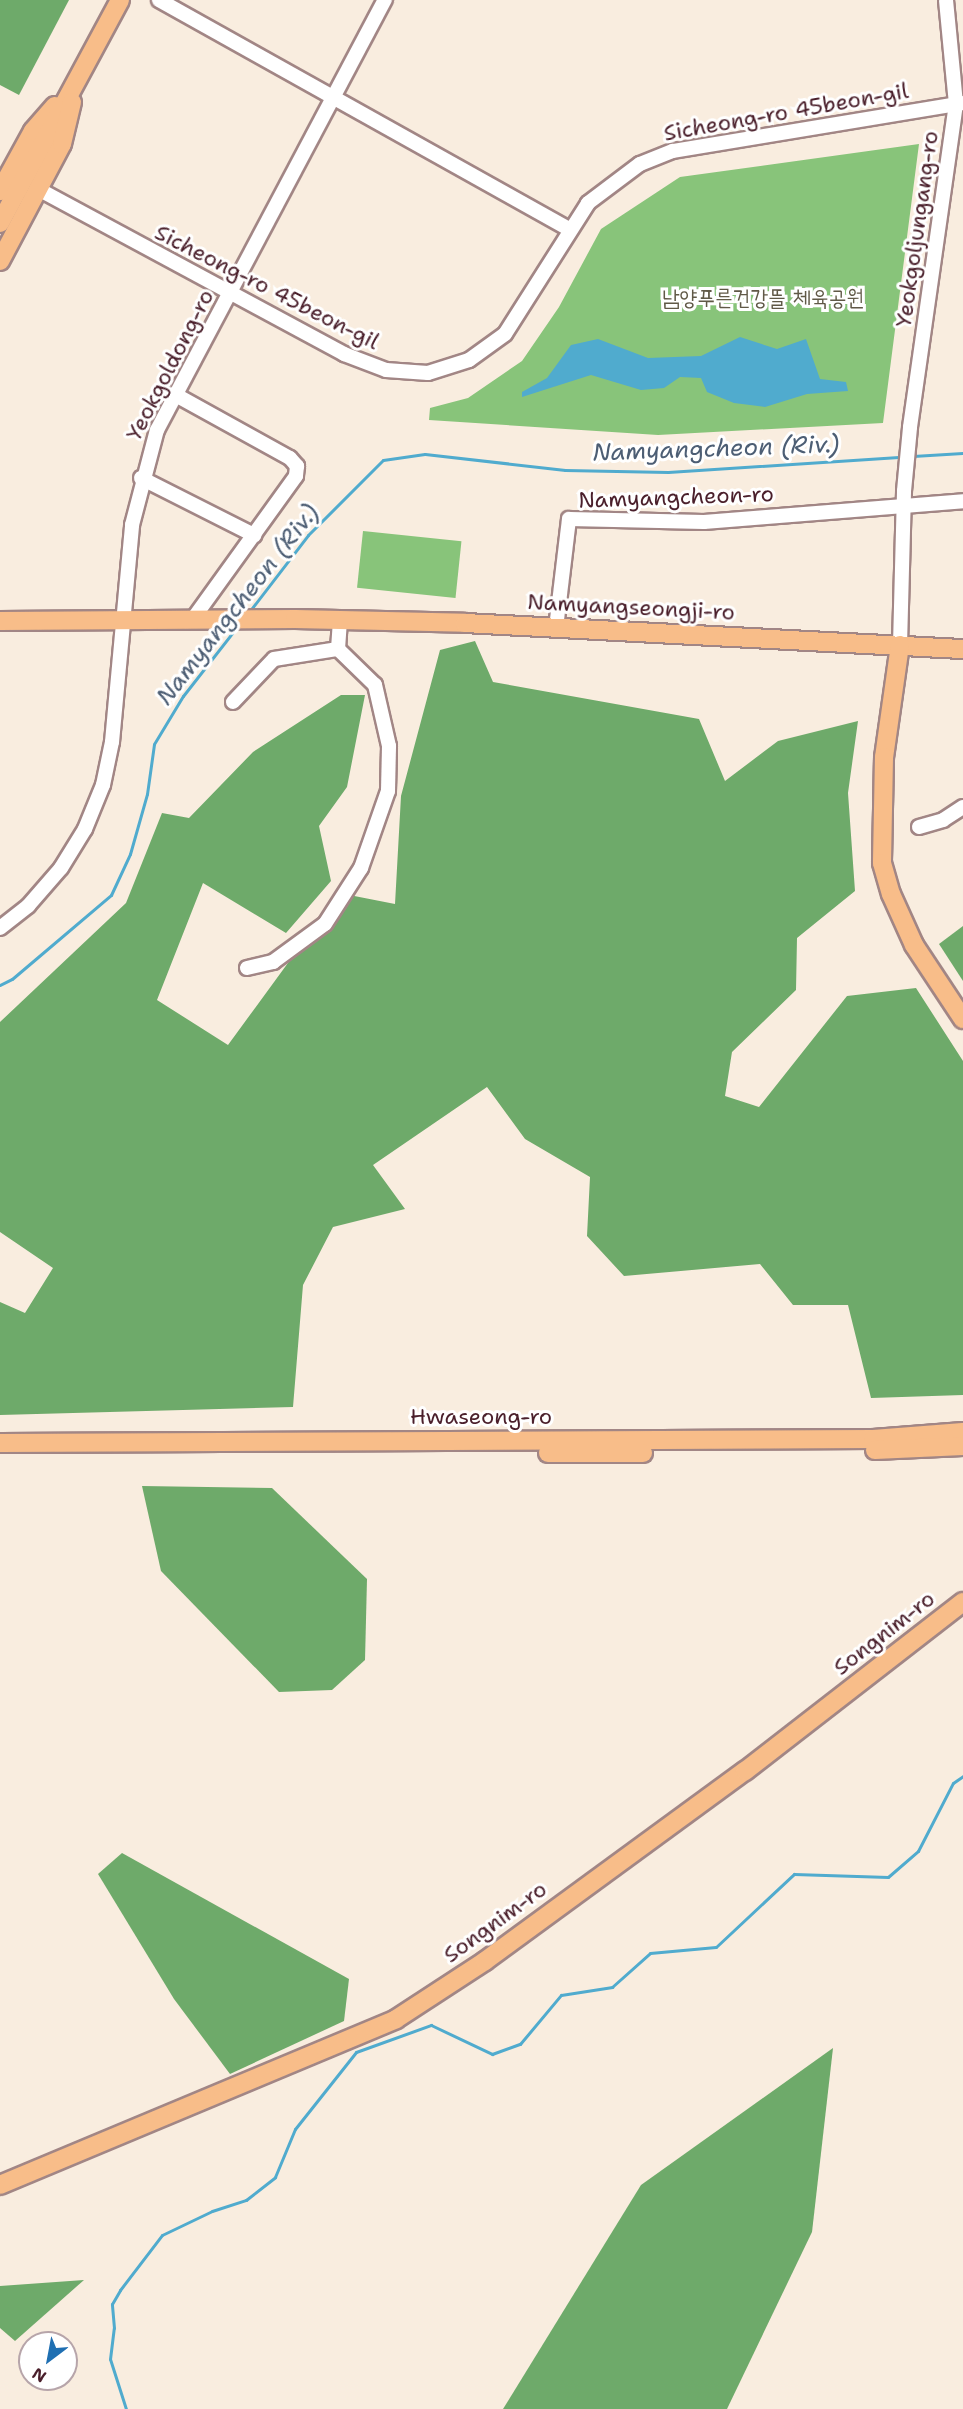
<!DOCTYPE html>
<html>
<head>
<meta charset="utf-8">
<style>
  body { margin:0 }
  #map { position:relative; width:963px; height:2409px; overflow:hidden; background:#f9eddf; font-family:"Shantell Sans","Poor Story",sans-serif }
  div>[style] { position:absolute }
  .green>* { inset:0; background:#88c47a; transform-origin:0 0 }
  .forest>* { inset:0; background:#6eaa6a }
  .water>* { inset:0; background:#50abce }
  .stream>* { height:3px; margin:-1.5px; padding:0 1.5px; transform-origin:1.5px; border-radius:1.5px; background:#50abce }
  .roads { filter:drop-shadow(2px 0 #a28685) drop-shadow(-2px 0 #a28685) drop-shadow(0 2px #a28685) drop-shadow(0 -2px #a28685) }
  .minor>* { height:14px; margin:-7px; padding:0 7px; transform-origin:7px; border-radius:7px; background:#fff }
  .major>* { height:18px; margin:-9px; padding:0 9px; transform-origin:9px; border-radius:9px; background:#f8bd89 }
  span { translate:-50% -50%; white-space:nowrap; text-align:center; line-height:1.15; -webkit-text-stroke:6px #fff; paint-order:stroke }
  .street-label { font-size:22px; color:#4a1f2b }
  .park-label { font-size:22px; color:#605947 }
  .water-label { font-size:24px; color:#4d5e74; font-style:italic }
  .north { position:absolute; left:18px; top:2331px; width:60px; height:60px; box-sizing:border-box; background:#fff; border:2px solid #b7a5aa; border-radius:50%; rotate:212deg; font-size:16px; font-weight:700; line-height:24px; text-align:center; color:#4a1f2b }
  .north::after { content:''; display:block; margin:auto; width:21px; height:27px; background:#1f6fb2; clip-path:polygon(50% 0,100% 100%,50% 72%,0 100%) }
</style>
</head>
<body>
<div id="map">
  <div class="green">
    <i style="clip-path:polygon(919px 144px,883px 423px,658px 435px,429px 420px,430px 408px,468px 398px,522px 361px,559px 307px,601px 229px,680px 177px)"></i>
    <i style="left:363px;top:531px;width:99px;height:57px;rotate:6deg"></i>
  </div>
  <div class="forest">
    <i style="clip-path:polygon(0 0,69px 0,19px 95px,0 85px)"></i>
    <i style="clip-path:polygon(475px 641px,493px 682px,699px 719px,725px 781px,778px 741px,858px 721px,848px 793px,855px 891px,797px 938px,796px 990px,732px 1052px,725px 1096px,759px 1107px,847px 996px,916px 988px,963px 1061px,963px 1395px,871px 1398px,848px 1305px,793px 1305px,760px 1264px,624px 1276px,587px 1236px,590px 1177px,525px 1139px,487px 1087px,373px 1165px,405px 1209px,333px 1227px,303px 1285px,293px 1407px,0 1415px,0 1302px,25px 1313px,53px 1268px,0 1232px,0 1022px,126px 903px,162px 813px,189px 818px,253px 752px,341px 695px,365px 695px,347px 787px,319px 826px,331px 881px,286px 933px,203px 883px,157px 1000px,228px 1045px,339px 893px,395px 904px,401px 796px,440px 650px)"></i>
    <i style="clip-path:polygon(963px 926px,963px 981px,939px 944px)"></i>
    <i style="clip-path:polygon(142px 1486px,272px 1488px,367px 1579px,365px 1660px,332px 1690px,279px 1692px,161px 1571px)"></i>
    <i style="clip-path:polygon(122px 1853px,349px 1979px,344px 2021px,230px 2074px,174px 1999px,98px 1874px)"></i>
    <i style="clip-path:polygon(833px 2048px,812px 2232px,727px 2409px,503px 2409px,641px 2185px)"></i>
    <i style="clip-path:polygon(84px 2280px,15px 2341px,0 2328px,0 2286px)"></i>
  </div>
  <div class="water">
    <i style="clip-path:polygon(740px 337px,777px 349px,806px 339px,820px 379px,846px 382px,848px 391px,807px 394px,765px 407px,734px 403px,707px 392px,701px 378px,680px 377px,664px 388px,641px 390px,591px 375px,522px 397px,522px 392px,547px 378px,571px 345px,598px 339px,648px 358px,701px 356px)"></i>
  </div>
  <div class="stream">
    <i style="left:913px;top:456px;width:50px;rotate:-3.4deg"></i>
    <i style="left:249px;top:612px;width:97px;rotate:-52.5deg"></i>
    <i style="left:308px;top:535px;width:106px;rotate:-45deg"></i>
    <i style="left:383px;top:460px;width:42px;rotate:-8.1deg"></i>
    <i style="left:425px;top:454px;width:141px;rotate:6.5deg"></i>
    <i style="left:565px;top:470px;width:103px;rotate:1.1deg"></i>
    <i style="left:668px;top:472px;width:235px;rotate:-3.7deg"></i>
    <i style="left:0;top:985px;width:13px;rotate:-27deg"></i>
    <i style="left:12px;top:979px;width:130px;rotate:-40.3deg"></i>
    <i style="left:111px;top:895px;width:45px;rotate:-65.1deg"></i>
    <i style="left:130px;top:854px;width:62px;rotate:-74.2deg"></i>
    <i style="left:147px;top:794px;width:50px;rotate:-82deg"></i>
    <i style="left:154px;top:744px;width:56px;rotate:-58.9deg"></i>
    <i style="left:183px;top:696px;width:88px;rotate:-52deg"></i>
    <i style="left:126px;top:2409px;width:52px;rotate:-107.7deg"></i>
    <i style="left:110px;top:2359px;width:31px;rotate:-83deg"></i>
    <i style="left:114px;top:2328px;width:24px;rotate:-95deg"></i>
    <i style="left:112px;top:2304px;width:16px;rotate:-60deg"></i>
    <i style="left:120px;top:2290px;width:69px;rotate:-52.6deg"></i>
    <i style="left:162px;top:2235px;width:55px;rotate:-25.6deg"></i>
    <i style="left:212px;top:2211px;width:36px;rotate:-18deg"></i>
    <i style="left:246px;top:2200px;width:37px;rotate:-38deg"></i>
    <i style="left:275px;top:2177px;width:52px;rotate:-67.4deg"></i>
    <i style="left:295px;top:2129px;width:98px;rotate:-51.6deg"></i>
    <i style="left:356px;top:2052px;width:80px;rotate:-19.8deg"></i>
    <i style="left:431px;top:2025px;width:68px;rotate:25.4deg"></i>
    <i style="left:492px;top:2054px;width:30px;rotate:-20deg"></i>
    <i style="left:520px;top:2044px;width:64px;rotate:-50.1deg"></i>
    <i style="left:561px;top:1995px;width:52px;rotate:-8.9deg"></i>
    <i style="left:612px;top:1987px;width:51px;rotate:-41.8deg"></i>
    <i style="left:650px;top:1953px;width:66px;rotate:-5.2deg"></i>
    <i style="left:716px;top:1947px;width:107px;rotate:-43.1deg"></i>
    <i style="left:794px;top:1874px;width:94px;rotate:1.8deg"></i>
    <i style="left:888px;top:1877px;width:40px;rotate:-41deg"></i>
    <i style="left:918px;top:1851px;width:76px;rotate:-62.8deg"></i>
    <i style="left:953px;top:1783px;width:12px;rotate:-35deg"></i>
  </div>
  <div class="roads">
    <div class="minor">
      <i style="left:159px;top:0;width:470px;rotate:29.2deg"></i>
      <i style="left:38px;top:189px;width:348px;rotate:28.3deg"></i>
      <i style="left:344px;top:354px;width:45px;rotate:20.9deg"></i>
      <i style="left:386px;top:370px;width:42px;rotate:4.1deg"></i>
      <i style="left:428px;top:373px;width:43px;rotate:-17.6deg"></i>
      <i style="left:469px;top:360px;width:44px;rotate:-35.8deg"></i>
      <i style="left:505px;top:334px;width:155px;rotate:-57.6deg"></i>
      <i style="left:588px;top:203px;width:65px;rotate:-36.9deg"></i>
      <i style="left:640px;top:164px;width:35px;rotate:-22deg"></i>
      <i style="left:673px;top:151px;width:294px;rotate:-9.4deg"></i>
      <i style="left:174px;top:394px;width:132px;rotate:28.9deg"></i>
      <i style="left:290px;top:458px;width:11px;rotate:49deg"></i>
      <i style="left:297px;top:466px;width:10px;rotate:96deg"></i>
      <i style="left:296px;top:476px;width:176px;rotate:125.8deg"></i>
      <i style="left:141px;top:478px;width:127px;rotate:26.8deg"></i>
      <i style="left:556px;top:628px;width:110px;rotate:-83.2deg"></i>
      <i style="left:569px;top:519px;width:135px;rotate:1.3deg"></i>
      <i style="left:704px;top:522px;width:260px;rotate:-4.6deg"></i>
      <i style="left:900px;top:645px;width:154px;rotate:-88.5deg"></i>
      <i style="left:904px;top:491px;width:64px;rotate:-84.6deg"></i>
      <i style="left:910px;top:427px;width:326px;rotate:-81.9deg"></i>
      <i style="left:956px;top:104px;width:104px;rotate:-95.5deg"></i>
      <i style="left:233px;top:702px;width:59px;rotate:-46.4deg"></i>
      <i style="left:274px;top:659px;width:65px;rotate:-8.9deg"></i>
      <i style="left:919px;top:827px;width:25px;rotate:-16deg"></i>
      <i style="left:943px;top:820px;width:24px;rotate:-33deg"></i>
      <i style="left:0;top:928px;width:36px;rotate:-38deg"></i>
      <i style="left:28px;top:906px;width:50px;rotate:-49deg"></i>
      <i style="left:61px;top:868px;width:46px;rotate:-58.4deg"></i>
      <i style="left:85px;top:829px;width:48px;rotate:-67.8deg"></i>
      <i style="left:103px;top:785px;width:44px;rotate:-78.2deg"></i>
      <i style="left:112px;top:742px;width:218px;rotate:-84.7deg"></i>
      <i style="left:132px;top:525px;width:98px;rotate:-75.3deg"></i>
      <i style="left:157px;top:430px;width:487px;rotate:-62.1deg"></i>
      <i style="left:247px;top:968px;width:27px;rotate:-13deg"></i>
      <i style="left:273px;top:962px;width:64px;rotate:-36.2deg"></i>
      <i style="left:325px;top:924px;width:67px;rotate:-57.3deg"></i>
      <i style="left:361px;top:868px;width:82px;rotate:-70.7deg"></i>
      <i style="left:388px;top:791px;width:45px;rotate:-88.7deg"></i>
      <i style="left:389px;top:746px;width:63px;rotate:-102.9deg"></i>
      <i style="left:375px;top:685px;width:52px;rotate:-135.8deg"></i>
      <i style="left:338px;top:649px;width:29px;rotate:-86deg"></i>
    </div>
    <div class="major">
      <i style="left:0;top:191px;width:68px;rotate:-61.2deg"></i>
      <i style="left:33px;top:131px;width:33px;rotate:-49deg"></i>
      <i style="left:0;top:223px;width:253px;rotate:-61.7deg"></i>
      <i style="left:0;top:261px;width:132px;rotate:-62.1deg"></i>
      <i style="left:62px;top:144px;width:43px;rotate:-76.6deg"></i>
      <i style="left:0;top:621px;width:295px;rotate:-0.4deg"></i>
      <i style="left:295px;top:619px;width:170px;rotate:1.3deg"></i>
      <i style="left:465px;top:623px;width:499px;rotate:3deg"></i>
      <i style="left:900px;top:645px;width:113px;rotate:98.1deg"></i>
      <i style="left:884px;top:757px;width:106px;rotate:91.1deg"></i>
      <i style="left:882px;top:863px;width:32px;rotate:74deg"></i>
      <i style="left:891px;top:894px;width:56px;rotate:65.7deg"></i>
      <i style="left:914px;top:945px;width:89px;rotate:56.5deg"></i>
      <i style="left:0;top:1443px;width:873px;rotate:-0.26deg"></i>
      <i style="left:873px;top:1439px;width:90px;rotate:-4.4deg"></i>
      <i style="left:875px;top:1450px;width:88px;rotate:-2.6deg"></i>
      <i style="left:548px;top:1453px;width:95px"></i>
      <i style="left:0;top:2185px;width:429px;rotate:-22.7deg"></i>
      <i style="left:396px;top:2019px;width:106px;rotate:-33.1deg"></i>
      <i style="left:485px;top:1961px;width:322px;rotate:-36.2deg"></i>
      <i style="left:745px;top:1771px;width:276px;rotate:-37.8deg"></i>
    </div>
  </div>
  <div class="street-label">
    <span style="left:786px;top:112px;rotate:-10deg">Sicheong-ro 45beon-gil</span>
    <span style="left:917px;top:229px;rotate:-82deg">Yeokgoljungang-ro</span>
    <span style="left:267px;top:287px;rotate:27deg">Sicheong-ro 45beon-gil</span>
    <span style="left:170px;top:365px;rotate:-63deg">Yeokgoldong-ro</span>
    <span style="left:676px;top:497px;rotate:-2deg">Namyangcheon-ro</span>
    <span style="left:631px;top:607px;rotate:3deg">Namyangseongji-ro</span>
    <span style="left:481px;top:1417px">Hwaseong-ro</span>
    <span style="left:884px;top:1633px;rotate:-38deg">Songnim-ro</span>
    <span style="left:495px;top:1922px;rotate:-36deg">Songnim-ro</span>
  </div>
  <div class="park-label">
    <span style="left:763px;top:298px">남양푸른건강뜰 체육공원</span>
  </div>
  <div class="water-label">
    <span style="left:716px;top:449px;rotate:-2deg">Namyangcheon (Riv.)</span>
    <span style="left:238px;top:605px;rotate:-52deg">Namyangcheon (Riv.)</span>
  </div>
  <div class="north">N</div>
</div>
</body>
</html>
